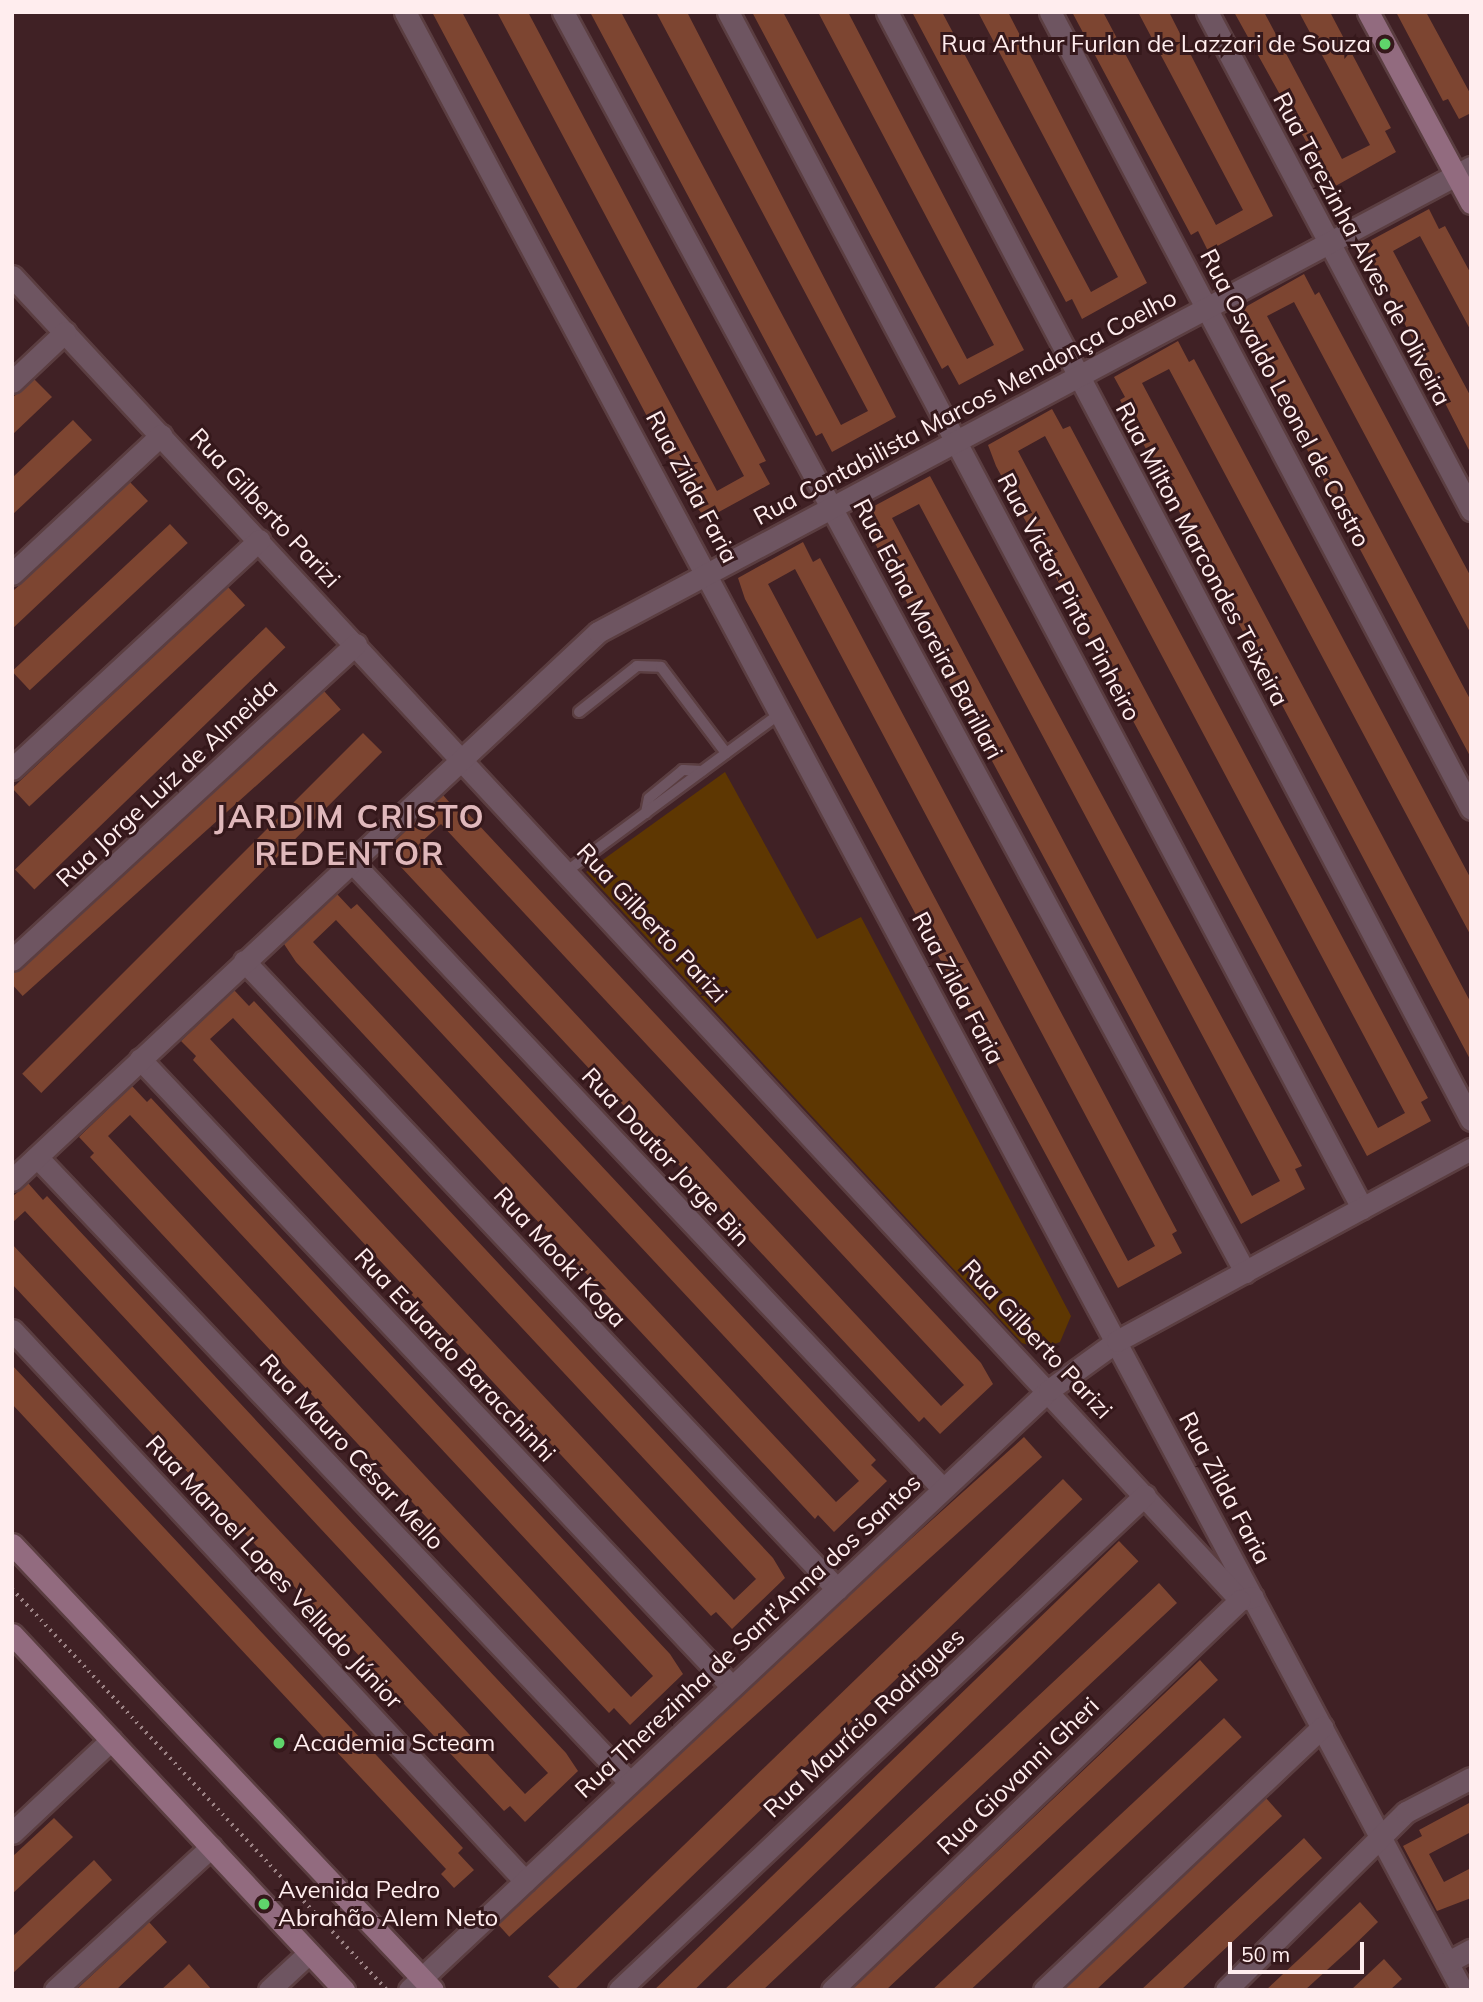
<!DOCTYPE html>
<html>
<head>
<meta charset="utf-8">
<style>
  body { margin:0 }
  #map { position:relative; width:1483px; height:2002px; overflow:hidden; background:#402125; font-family:Mulish,sans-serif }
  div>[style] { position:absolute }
  .green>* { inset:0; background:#5e3702 }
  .building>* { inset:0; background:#7d4531; transform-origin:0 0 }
  .path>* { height:3.5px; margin-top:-1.75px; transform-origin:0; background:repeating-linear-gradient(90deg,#9c8385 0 2px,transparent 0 7px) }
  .roads { filter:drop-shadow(2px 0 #5b3e41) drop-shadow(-2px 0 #5b3e41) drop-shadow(0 2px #5b3e41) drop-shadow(0 -2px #5b3e41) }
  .lane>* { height:10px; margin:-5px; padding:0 5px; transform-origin:5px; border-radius:5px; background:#6e5561 }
  .street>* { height:21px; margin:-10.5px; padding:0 10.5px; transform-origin:10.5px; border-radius:10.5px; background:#6e5561 }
  .secondary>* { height:21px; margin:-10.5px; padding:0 10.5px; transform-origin:10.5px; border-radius:10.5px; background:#926b7f }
  .dots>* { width:19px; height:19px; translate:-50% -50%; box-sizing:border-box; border:4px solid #35181b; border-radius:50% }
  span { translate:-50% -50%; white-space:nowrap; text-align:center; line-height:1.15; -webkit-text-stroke:6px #35181b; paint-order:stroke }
  .poi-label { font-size:24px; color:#ffedee }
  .right { translate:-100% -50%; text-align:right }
  .left { translate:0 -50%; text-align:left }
  .street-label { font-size:24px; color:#ffedee }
  .district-label { font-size:32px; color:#e0b8bb; font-weight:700; letter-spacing:2px }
  .frame { position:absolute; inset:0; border:14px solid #ffedee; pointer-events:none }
  .scale { position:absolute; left:1228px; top:1942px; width:136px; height:32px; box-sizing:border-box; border:4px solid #ffedee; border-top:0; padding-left:9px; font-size:21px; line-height:24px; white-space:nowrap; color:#ffedee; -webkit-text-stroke:5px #35181b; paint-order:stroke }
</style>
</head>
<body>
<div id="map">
  <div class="green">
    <i style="clip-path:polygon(725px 772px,817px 939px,861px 917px,1071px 1316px,1060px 1342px,1041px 1349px,1022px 1343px,586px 872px)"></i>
  </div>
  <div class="building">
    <i style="clip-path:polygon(432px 12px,462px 12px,717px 491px,744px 476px,497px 12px,528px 12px,766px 461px,759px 464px,770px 484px,706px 519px,692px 501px)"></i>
    <i style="clip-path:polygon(590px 12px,621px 12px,841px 425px,868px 411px,656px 12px,687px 12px,896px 417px,832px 452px,822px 433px,816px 436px)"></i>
    <i style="clip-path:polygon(752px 12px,783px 12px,967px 359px,994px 345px,818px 12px,848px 12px,1024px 350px,959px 385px,948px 365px,942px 369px)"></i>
    <i style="clip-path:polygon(912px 12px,942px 12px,1091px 292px,1118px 277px,978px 12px,1008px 12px,1147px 283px,1082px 319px,1072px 299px,1066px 302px)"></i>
    <i style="clip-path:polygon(1072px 12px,1103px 12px,1216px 225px,1243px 210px,1138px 12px,1169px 12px,1273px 216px,1208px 251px,1198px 231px,1191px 235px)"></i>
    <i style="clip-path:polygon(1234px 12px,1264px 12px,1342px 159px,1370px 145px,1299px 12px,1330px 12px,1391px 128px,1385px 131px,1396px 152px,1332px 188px)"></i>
    <i style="clip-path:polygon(1396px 12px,1426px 12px,1471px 95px,1471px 113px,1459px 119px,1448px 99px,1443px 101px)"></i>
    <i style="clip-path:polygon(1429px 209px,1439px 229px,1445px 226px,1471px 274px,1471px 331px,1420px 236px,1393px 251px,1471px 397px,1471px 454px,1364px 244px)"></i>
    <i style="clip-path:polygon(1304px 274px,1315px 295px,1319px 292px,1471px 577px,1471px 634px,1294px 302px,1267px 316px,1471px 701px,1471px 758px,1245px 333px,1250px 330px,1240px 310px)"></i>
    <i style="clip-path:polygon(1178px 341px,1189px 362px,1194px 359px,1471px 879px,1471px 936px,1169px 369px,1142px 383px,1471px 1003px,1471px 1061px,1120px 400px,1125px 397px,1114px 377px)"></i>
    <i style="clip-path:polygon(34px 379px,52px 397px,12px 435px,12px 398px)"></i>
    <i style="clip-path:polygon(evenodd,1052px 409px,1063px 429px,1070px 426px,1428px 1098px,1421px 1102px,1431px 1121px,1367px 1156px,996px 466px,988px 445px,1052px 409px,1045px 436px,1405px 1113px,1378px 1128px,1018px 451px,1045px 436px)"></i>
    <i style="clip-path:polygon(73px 420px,92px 440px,12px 515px,12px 478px)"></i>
    <i style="clip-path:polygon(evenodd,930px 476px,1302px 1166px,1295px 1169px,1305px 1189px,1241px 1224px,870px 534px,876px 531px,865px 511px,930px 476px,919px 504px,1280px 1181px,1252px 1196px,892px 518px,919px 504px)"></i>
    <i style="clip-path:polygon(130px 482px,148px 501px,12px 629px,12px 592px)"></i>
    <i style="left:170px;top:524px;width:26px;height:216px;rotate:47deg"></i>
    <i style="clip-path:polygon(evenodd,803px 542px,813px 562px,820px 558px,1177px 1231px,1172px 1234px,1182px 1253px,1118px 1288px,745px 599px,738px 578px,803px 542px,795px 569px,1155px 1246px,1128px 1261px,768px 584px,795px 569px)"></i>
    <i style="left:228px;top:587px;width:25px;height:295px;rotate:47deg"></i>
    <i style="left:266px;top:627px;width:28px;height:349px;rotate:46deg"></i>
    <i style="left:324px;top:691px;width:25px;height:428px;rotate:48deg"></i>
    <i style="left:363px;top:733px;width:27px;height:482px;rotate:45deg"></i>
    <i style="clip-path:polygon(evenodd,443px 795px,457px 811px,462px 807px,981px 1363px,993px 1384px,940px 1434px,924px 1417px,919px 1422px,400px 866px,404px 862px,390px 846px,443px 795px,441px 824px,964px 1385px,941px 1406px,418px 845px,441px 824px)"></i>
    <i style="clip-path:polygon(evenodd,337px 894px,351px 909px,357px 904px,876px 1460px,871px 1465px,887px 1481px,834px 1532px,818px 1515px,815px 1519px,296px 962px,284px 944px,337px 894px,336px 920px,859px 1481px,836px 1502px,313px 942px,336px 920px)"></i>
    <i style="clip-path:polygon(evenodd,234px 990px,249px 1006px,254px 1001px,773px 1558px,785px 1578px,732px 1629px,716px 1612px,711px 1616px,193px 1060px,196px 1056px,181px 1041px,234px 990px,233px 1018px,756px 1579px,734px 1600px,210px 1039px,233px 1018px)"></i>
    <i style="clip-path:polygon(evenodd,132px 1086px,147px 1102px,151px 1098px,670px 1654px,683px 1674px,630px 1725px,614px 1708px,609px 1713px,90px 1157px,94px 1153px,79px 1137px,132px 1086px,130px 1115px,653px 1676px,631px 1697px,108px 1136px,130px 1115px)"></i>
    <i style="clip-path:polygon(28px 1183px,43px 1200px,47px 1196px,566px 1753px,578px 1771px,525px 1822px,510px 1806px,504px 1811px,12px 1284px,12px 1244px,525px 1794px,548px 1773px,25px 1211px,12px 1223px,12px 1197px)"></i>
    <i style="clip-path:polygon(12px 1365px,463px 1848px,458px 1853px,474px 1870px,454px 1888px,441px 1874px,446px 1869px,12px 1404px)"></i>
    <i style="left:1024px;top:1437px;width:27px;height:717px;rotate:48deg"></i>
    <i style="left:1063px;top:1479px;width:28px;height:716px;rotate:46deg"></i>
    <i style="left:1119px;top:1541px;width:28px;height:657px;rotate:46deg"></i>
    <i style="clip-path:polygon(1159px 1583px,1177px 1603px,829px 1928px,763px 1990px,724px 1990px)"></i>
    <i style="clip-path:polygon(1200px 1660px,1218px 1680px,1204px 1693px,886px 1990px,851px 1990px)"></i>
    <i style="left:1224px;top:1718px;width:26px;height:399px;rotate:47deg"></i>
    <i style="clip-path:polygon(1266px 1798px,1282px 1816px,1096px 1990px,1063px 1990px)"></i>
    <i style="clip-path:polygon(1471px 1802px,1471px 1832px,1429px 1854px,1444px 1882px,1471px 1868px,1471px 1898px,1437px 1911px,1403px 1846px,1422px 1836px,1419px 1830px)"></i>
    <i style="clip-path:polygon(54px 1818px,73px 1837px,12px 1894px,12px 1857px)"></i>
    <i style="clip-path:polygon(1304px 1838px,1322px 1858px,1229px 1945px,1181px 1990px,1141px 1990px)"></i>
    <i style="clip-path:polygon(94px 1860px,112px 1880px,12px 1974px,12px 1937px)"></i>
    <i style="clip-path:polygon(1360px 1902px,1378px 1922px,1349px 1950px,1305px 1990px,1266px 1990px)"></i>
    <i style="clip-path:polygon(149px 1922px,167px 1942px,135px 1972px,116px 1990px,76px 1990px)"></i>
    <i style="clip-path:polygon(1384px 1959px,1402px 1979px,1390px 1990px,1351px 1990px)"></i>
    <i style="clip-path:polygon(189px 1964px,212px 1990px,161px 1990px,183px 1970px)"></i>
  </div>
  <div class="path">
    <i style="left:12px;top:1589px;width:549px;rotate:46.92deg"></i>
  </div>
  <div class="roads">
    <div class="lane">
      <i style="left:579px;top:712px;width:74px;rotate:-38.4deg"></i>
      <i style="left:637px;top:666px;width:24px;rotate:2deg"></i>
      <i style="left:661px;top:667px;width:108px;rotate:52.9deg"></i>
      <i style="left:646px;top:813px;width:15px;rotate:-79deg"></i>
      <i style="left:649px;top:798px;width:44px;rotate:-39.5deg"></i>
      <i style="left:683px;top:770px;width:19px;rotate:3deg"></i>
      <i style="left:567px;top:871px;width:267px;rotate:-36.5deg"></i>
    </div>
    <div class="street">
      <i style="left:405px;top:12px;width:2243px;rotate:61.88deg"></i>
      <i style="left:563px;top:12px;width:1433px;rotate:61.57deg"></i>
      <i style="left:728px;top:12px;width:1354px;rotate:62.07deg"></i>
      <i style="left:887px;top:12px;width:1252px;rotate:62.21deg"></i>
      <i style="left:1050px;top:12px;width:901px;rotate:62.16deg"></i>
      <i style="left:1207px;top:12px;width:564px;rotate:62.07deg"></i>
      <i style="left:12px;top:276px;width:1806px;rotate:47.15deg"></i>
      <i style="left:1240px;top:1600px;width:13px;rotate:-13deg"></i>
      <i style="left:12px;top:382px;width:73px;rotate:-43.3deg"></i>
      <i style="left:12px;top:574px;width:204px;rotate:-43deg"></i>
      <i style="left:12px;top:769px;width:337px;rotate:-42.8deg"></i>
      <i style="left:350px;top:860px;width:864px;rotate:46.69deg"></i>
      <i style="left:12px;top:960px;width:467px;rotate:-42.6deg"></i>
      <i style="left:244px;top:961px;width:864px;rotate:46.64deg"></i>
      <i style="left:140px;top:1059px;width:863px;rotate:46.69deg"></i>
      <i style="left:37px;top:1157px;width:862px;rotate:46.55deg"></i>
      <i style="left:12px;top:1180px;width:802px;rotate:-43.08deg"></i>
      <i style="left:598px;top:632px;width:989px;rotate:-28.04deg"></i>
      <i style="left:12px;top:1330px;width:753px;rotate:47.05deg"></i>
      <i style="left:12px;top:1833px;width:136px;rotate:-43.2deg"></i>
      <i style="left:1448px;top:1962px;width:26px;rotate:-28deg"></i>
      <i style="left:55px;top:1990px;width:212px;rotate:-42.5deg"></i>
      <i style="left:269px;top:1990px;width:54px;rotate:-42.8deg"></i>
      <i style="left:409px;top:1990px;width:877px;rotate:-43.15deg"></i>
      <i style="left:1049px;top:1390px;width:84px;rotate:-35.8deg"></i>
      <i style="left:1117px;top:1341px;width:403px;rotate:-28.5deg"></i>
      <i style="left:619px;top:1990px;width:722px;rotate:-43.26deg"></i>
      <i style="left:832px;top:1990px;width:564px;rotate:-43.71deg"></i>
      <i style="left:1044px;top:1990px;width:383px;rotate:-43.4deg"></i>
      <i style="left:1226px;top:1990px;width:253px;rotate:-44.7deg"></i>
      <i style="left:1406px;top:1812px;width:73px;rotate:-27.6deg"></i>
    </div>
    <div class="secondary">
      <i style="left:1368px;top:12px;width:217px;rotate:61.7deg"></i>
      <i style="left:12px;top:1544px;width:613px;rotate:46.65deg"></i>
      <i style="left:12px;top:1634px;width:487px;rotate:47deg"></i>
    </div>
  </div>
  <div class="dots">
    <i style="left:1385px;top:44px;background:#5fd56b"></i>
    <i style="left:279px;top:1743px;background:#5fd56b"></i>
    <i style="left:264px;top:1904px;background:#5fd56b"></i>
  </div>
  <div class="poi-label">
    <span class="right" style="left:1371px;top:44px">Rua Arthur Furlan de Lazzari de Souza</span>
    <span class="left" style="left:293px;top:1743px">Academia Scteam</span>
    <span class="left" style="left:278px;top:1904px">Avenida Pedro<br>Abrahão Alem Neto</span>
  </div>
  <div class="street-label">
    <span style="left:1362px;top:249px;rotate:62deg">Rua Terezinha Alves de Oliveira</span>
    <span style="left:1285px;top:398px;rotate:62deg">Rua Osvaldo Leonel de Castro</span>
    <span style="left:965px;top:407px;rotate:-28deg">Rua Contabilista Marcos Mendonça Coelho</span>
    <span style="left:692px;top:487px;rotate:62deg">Rua Zilda Faria</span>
    <span style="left:265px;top:508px;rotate:47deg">Rua Gilberto Parizi</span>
    <span style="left:1202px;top:554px;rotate:62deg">Rua Milton Marcondes Teixeira</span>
    <span style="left:1069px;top:597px;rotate:62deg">Rua Victor Pinto Pinheiro</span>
    <span style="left:928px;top:629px;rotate:62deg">Rua Edna Moreira Barillari</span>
    <span style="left:167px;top:783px;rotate:-43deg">Rua Jorge Luiz de Almeida</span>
    <span style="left:652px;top:923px;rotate:47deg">Rua Gilberto Parizi</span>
    <span style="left:958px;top:988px;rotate:62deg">Rua Zilda Faria</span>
    <span style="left:666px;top:1157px;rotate:47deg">Rua Doutor Jorge Bin</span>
    <span style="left:560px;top:1257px;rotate:47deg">Rua Mooki Koga</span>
    <span style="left:1037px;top:1339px;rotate:47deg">Rua Gilberto Parizi</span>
    <span style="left:455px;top:1355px;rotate:47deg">Rua Eduardo Baracchinhi</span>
    <span style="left:352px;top:1452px;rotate:47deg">Rua Mauro César Mello</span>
    <span style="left:1225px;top:1488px;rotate:62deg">Rua Zilda Faria</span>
    <span style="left:274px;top:1572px;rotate:47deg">Rua Manoel Lopes Velludo Júnior</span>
    <span style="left:748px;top:1636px;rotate:-43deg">Rua Therezinha de Sant'Anna dos Santos</span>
    <span style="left:864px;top:1723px;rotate:-43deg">Rua Maurício Rodrigues</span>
    <span style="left:1018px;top:1776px;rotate:-44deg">Rua Giovanni Gheri</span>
  </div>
  <div class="district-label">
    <span style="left:350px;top:835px">JARDIM CRISTO<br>REDENTOR</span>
  </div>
  <div class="frame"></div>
  <div class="scale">50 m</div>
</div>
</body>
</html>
